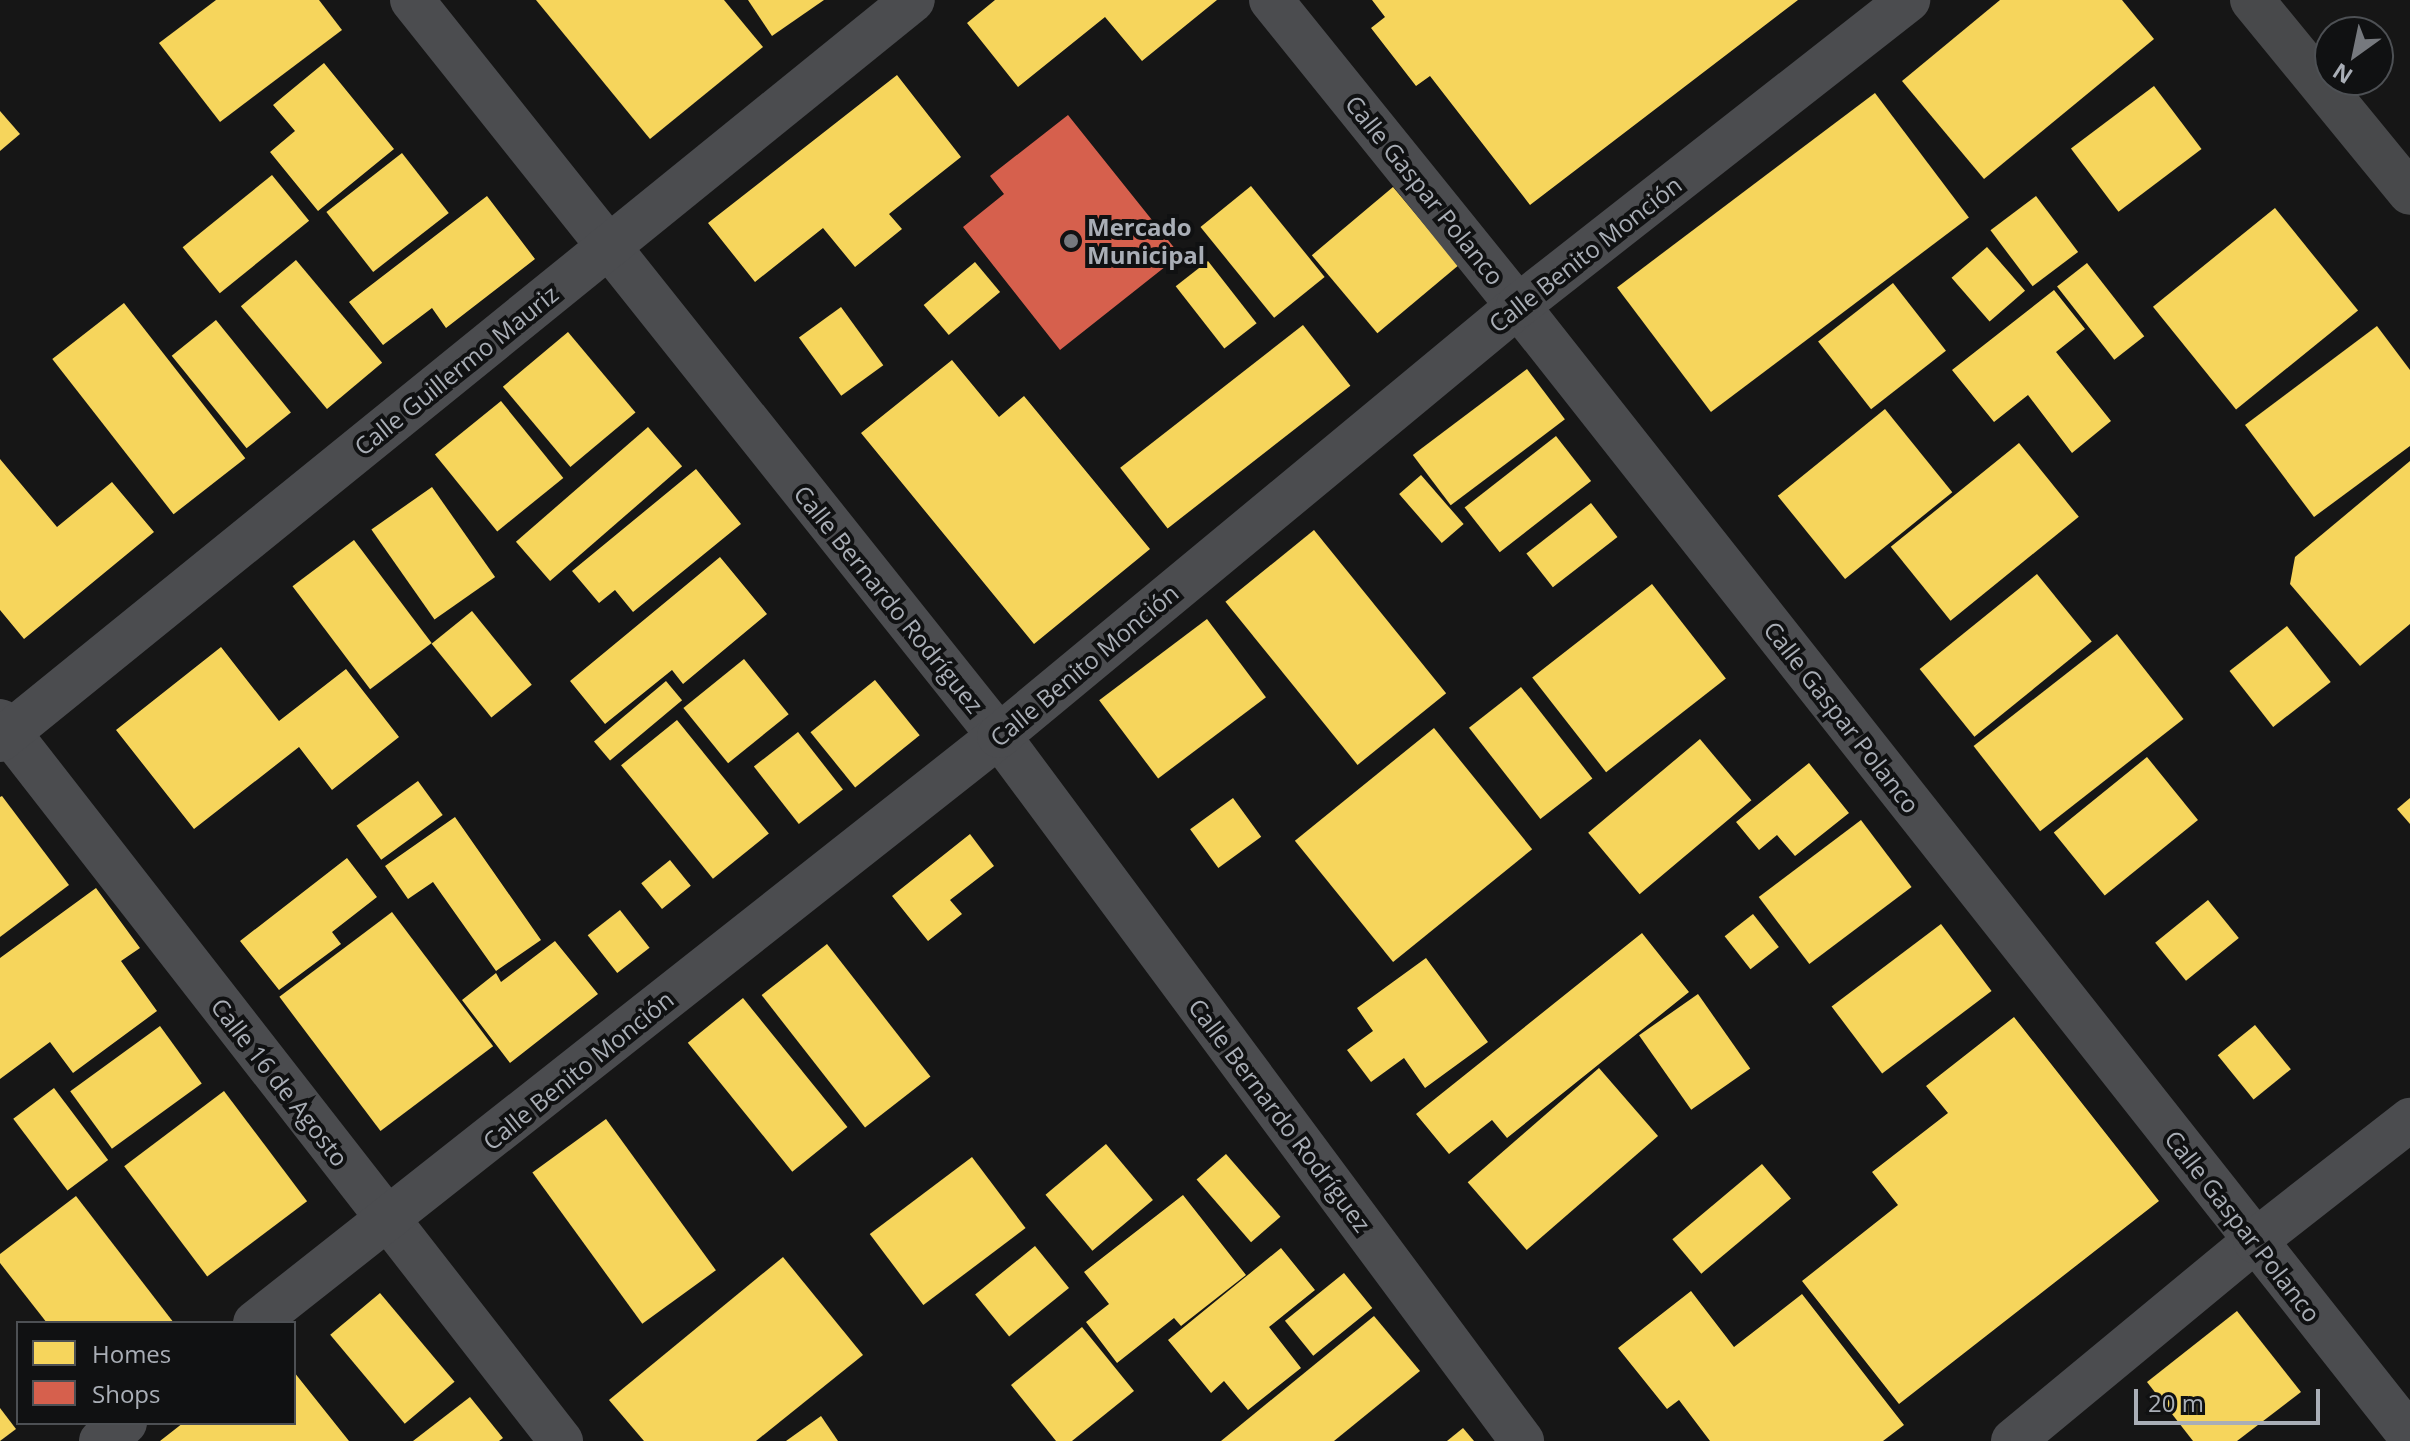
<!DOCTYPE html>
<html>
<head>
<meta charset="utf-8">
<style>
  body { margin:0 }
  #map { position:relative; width:2410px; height:1441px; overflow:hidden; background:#161616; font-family:"Open Sans",sans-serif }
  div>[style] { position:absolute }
  .homes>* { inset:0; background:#f6d55c; transform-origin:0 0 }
  .shops>* { inset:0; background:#d6604d }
  .minor>* { height:44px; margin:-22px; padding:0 22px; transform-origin:22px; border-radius:22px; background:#4b4c4f }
  .major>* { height:44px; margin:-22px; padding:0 22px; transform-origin:22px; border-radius:22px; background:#48494b }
  .dots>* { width:22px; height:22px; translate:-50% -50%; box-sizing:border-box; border:4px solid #101112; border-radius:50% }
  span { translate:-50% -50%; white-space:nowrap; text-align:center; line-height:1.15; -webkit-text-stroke:8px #101112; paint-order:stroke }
  .street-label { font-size:24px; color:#a9aeb6 }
  .poi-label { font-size:24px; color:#a9aeb6; font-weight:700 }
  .left { translate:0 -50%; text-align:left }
  .legend { position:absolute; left:16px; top:1321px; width:280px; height:104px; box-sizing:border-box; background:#101112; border:2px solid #4d5054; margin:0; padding:10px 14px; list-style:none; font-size:24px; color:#a9aeb6 }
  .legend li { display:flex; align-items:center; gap:16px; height:40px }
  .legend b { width:40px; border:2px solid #4d5054 }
  .north { position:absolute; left:2314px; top:16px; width:80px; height:80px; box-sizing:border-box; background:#101112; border:2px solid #4d5054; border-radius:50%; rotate:213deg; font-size:22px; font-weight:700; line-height:32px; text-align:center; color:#a9aeb6 }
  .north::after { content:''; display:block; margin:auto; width:28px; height:36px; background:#76797e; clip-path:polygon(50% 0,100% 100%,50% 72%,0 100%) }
  .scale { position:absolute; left:2134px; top:1389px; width:186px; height:36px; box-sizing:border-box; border:4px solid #a9aeb6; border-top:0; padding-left:10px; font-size:24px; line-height:28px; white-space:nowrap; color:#a9aeb6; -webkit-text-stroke:6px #101112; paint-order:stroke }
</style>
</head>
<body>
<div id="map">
  <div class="homes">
    <i style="clip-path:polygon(216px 0,319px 0,342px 30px,220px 122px,159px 43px)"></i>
    <i style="clip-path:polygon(536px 0,724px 0,763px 47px,650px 139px)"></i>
    <i style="clip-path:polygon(748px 0,824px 0,772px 36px)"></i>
    <i style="clip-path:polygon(995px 0,1217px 0,1142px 61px,1105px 17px,1018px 87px,967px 23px)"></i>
    <i style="clip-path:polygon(1372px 0,1798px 0,1530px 205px,1430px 76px,1416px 86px,1371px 28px,1385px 17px)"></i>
    <i style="clip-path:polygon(2000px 0,2122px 0,2154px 39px,1984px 179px,1902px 81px)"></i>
    <i style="clip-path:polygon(324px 63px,394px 149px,318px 211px,270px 152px,295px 131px,273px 105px)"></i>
    <i style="clip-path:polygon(897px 75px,961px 157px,889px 214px,902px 229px,855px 267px,823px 228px,755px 282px,708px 223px)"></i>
    <i style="left:2154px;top:86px;width:79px;height:104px;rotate:53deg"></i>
    <i style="left:1875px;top:93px;width:156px;height:323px;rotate:53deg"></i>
    <i style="clip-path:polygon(0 111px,20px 134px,0 151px)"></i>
    <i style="left:402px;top:153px;width:76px;height:96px;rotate:52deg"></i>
    <i style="left:272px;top:175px;width:59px;height:115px;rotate:51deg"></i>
    <i style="left:1251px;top:186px;width:117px;height:65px;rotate:51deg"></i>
    <i style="left:1393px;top:187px;width:102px;height:106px;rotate:50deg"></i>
    <i style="clip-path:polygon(487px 196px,535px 259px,446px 328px,432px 308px,383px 345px,349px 302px)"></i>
    <i style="left:2036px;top:196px;width:70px;height:57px;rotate:53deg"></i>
    <i style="left:2275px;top:208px;width:132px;height:157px;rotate:51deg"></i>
    <i style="left:1987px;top:247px;width:58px;height:47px;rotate:49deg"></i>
    <i style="left:296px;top:260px;width:134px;height:72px;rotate:50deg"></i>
    <i style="left:1208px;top:261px;width:79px;height:41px;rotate:52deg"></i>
    <i style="left:975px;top:262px;width:39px;height:67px;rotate:50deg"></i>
    <i style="left:2087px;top:263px;width:93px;height:38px;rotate:52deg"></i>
    <i style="left:1893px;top:283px;width:86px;height:95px;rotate:52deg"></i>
    <i style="clip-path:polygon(2054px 290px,2085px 329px,2056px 352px,2111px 421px,2072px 453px,2028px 395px,1994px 422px,1952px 370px)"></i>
    <i style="left:124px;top:303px;width:197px;height:91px;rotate:52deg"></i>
    <i style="left:841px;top:307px;width:72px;height:52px;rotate:54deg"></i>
    <i style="left:216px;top:320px;width:119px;height:57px;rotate:51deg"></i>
    <i style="left:1303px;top:325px;width:77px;height:232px;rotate:52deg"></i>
    <i style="clip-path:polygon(2377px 326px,2410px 370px,2410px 446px,2314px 517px,2245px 425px)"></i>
    <i style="left:568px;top:332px;width:105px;height:85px;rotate:50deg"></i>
    <i style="clip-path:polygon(952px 360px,999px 417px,1024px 396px,1150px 549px,1034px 644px,861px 433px)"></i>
    <i style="left:1527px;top:369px;width:63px;height:143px;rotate:53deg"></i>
    <i style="left:501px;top:401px;width:99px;height:85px;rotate:51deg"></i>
    <i style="left:1885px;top:409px;width:107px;height:138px;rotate:51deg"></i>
    <i style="left:648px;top:427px;width:52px;height:175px;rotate:49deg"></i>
    <i style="left:1556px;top:436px;width:57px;height:116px;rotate:52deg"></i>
    <i style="left:2019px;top:443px;width:95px;height:165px;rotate:51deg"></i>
    <i style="clip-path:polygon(0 459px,57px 527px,112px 482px,154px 532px,24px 639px,0 610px)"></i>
    <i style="clip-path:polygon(2410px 461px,2410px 624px,2360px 666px,2290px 584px,2295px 557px)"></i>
    <i style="clip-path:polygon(696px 469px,741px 524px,633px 612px,615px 590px,599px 603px,572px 571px)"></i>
    <i style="left:1421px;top:475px;width:65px;height:29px;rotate:49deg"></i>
    <i style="left:432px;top:487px;width:110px;height:74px;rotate:55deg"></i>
    <i style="left:1591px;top:503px;width:43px;height:82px;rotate:52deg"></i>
    <i style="left:1314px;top:530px;width:210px;height:114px;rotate:51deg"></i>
    <i style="left:354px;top:540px;width:129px;height:77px;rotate:53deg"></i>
    <i style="clip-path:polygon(720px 557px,767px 614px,683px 684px,672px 670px,605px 724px,570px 681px)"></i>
    <i style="left:2037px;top:574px;width:87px;height:151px;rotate:51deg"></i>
    <i style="left:1652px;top:584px;width:120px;height:152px;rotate:52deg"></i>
    <i style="left:472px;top:611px;width:95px;height:52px;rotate:51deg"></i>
    <i style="left:1207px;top:619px;width:98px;height:135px;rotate:53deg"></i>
    <i style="left:2287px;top:626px;width:71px;height:73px;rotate:52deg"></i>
    <i style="left:2117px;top:634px;width:108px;height:182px;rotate:52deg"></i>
    <i style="clip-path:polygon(221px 647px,279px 721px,346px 669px,399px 737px,332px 790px,299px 747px,194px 829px,116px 730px)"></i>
    <i style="left:744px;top:659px;width:71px;height:78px;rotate:51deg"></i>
    <i style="left:875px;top:680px;width:71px;height:83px;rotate:51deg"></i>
    <i style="left:666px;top:681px;width:25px;height:94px;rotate:50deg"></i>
    <i style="left:1521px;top:687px;width:116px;height:66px;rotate:52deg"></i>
    <i style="left:677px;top:720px;width:146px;height:72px;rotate:51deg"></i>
    <i style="left:1434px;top:728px;width:156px;height:179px;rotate:51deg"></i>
    <i style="left:798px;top:732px;width:73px;height:56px;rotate:52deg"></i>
    <i style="left:1700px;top:739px;width:80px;height:146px;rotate:50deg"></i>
    <i style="left:2147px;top:757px;width:81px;height:120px;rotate:51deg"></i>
    <i style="clip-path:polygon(1809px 763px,1849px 813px,1795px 856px,1777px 835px,1759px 850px,1736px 822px)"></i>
    <i style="left:418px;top:781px;width:42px;height:76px;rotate:54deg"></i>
    <i style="clip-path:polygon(2px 796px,69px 885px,0 937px,0 797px)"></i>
    <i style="left:1233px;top:798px;width:48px;height:53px;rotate:54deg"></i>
    <i style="clip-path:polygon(2410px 798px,2410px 824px,2397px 809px)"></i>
    <i style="clip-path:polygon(455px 817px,541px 940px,496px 971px,433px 882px,408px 899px,385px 866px)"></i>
    <i style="left:1861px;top:820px;width:84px;height:128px;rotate:53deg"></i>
    <i style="clip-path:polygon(970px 834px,994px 866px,950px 900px,962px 914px,928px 941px,892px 896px)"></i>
    <i style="clip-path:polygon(347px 858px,377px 897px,332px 932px,341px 944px,279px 990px,240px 941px)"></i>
    <i style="left:670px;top:860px;width:33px;height:37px;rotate:51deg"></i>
    <i style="clip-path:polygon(96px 888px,140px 948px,121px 961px,157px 1011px,73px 1073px,50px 1042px,0 1079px,0 958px)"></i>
    <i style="left:2208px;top:900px;width:49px;height:68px;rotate:51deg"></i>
    <i style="left:620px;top:910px;width:48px;height:41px;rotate:52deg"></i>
    <i style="left:392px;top:912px;width:168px;height:141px;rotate:53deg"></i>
    <i style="left:1753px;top:914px;width:42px;height:36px;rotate:52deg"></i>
    <i style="left:1941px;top:924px;width:84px;height:137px;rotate:53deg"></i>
    <i style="clip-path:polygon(1642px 933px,1689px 992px,1507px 1138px,1492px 1120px,1449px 1154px,1416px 1114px)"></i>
    <i style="clip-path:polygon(555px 941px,598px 994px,510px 1063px,462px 1000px,496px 973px,501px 982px)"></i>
    <i style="left:827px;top:944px;width:168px;height:83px;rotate:52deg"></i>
    <i style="clip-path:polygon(1426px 958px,1488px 1042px,1425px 1088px,1404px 1058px,1371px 1082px,1347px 1050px,1373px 1031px,1357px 1008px)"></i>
    <i style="left:1698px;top:994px;width:91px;height:72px;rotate:55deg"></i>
    <i style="left:743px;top:998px;width:166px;height:71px;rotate:51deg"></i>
    <i style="clip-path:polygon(2014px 1017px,2159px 1201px,1899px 1404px,1802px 1281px,1898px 1205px,1872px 1172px,1948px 1113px,1926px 1086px)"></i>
    <i style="left:2255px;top:1025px;width:57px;height:48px;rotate:51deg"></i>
    <i style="left:160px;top:1026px;width:71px;height:111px;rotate:54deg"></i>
    <i style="left:1599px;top:1068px;width:90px;height:174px;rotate:49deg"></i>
    <i style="left:54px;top:1088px;width:90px;height:51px;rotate:53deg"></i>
    <i style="left:224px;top:1091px;width:138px;height:125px;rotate:53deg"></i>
    <i style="left:606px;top:1119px;width:187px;height:91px;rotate:54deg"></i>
    <i style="left:1106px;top:1144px;width:73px;height:79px;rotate:50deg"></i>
    <i style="left:1226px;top:1154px;width:83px;height:39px;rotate:49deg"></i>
    <i style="left:972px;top:1157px;width:89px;height:128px;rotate:53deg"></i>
    <i style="left:1762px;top:1164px;width:45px;height:117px;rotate:50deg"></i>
    <i style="clip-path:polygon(1183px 1195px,1246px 1275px,1181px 1326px,1174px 1318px,1117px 1363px,1086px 1322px,1109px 1304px,1084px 1272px)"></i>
    <i style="clip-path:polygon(76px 1196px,174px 1323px,47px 1323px,0 1263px,0 1254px)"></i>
    <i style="left:1035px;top:1246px;width:54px;height:77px;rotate:51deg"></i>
    <i style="clip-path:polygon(1281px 1248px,1315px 1290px,1269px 1327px,1301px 1368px,1248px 1410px,1224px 1381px,1211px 1393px,1168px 1340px)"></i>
    <i style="clip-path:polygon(783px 1257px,863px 1355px,756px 1441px,644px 1441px,609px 1400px)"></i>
    <i style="left:1344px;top:1273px;width:45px;height:76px;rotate:51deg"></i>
    <i style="clip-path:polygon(1691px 1291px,1734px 1347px,1802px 1294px,1904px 1425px,1883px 1441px,1710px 1441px,1679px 1400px,1667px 1409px,1618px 1348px)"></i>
    <i style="left:380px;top:1293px;width:116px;height:65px;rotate:50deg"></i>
    <i style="clip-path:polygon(2237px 1311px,2301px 1392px,2237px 1441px,2193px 1441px,2147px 1382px)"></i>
    <i style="clip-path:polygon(1374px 1316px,1420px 1371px,1334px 1441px,1221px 1441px)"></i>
    <i style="clip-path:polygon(1082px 1327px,1134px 1391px,1072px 1441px,1056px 1441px,1011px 1385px)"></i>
    <i style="clip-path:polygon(294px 1372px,349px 1441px,160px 1441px,183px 1423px,294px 1423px)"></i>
    <i style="clip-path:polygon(470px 1397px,503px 1438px,499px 1441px,413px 1441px)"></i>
    <i style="clip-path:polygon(0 1408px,16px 1429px,0 1441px)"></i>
    <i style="clip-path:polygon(821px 1416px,838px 1441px,786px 1441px)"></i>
    <i style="clip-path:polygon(1463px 1428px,1474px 1441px,1447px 1441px)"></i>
  </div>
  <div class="shops">
    <i style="clip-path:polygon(1068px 115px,1180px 255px,1060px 350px,963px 227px,1004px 194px,990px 176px)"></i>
  </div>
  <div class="minor">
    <i style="left:412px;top:0;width:941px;rotate:51.43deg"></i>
    <i style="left:999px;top:736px;width:878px;rotate:53.43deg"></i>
    <i style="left:1271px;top:0;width:393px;rotate:51.1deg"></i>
    <i style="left:1518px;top:306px;width:1440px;rotate:51.71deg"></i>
    <i style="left:0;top:721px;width:913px;rotate:52.08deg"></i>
    <i style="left:0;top:740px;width:1175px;rotate:-39.03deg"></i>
    <i style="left:255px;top:1323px;width:948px;rotate:-38.27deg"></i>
    <i style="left:999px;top:736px;width:674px;rotate:-39.64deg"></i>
    <i style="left:1518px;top:306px;width:496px;rotate:-38.1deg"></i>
    <i style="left:101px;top:1441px;width:30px;rotate:-37deg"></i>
    <i style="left:2013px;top:1441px;width:314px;rotate:-39.6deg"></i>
    <i style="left:2255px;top:1241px;width:197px;rotate:-38deg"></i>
  </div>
  <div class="major">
    <i style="left:2252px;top:0;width:249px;rotate:50.7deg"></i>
  </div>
  <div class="dots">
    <i style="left:1071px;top:241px;background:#76797e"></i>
  </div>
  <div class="street-label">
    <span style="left:1425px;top:190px;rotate:51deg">Calle Gaspar Polanco</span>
    <span style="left:1585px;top:254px;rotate:-38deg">Calle Benito Monción</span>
    <span style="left:456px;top:370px;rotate:-39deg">Calle Guillermo Mauriz</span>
    <span style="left:889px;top:599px;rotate:51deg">Calle Bernardo Rodríguez</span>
    <span style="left:1084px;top:665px;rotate:-40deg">Calle Benito Monción</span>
    <span style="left:1842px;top:717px;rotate:52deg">Calle Gaspar Polanco</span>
    <span style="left:578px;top:1070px;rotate:-39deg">Calle Benito Monción</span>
    <span style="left:280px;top:1082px;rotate:52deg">Calle 16 de Agosto</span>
    <span style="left:1280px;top:1115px;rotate:53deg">Calle Bernardo Rodríguez</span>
    <span style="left:2243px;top:1226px;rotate:52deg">Calle Gaspar Polanco</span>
  </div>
  <div class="poi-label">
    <span class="left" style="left:1087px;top:241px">Mercado<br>Municipal</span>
  </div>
  <ul class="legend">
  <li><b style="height:22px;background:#f6d55c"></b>Homes</li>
  <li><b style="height:22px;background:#d6604d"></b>Shops</li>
  </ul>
  <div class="north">N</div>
  <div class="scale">20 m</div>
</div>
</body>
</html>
